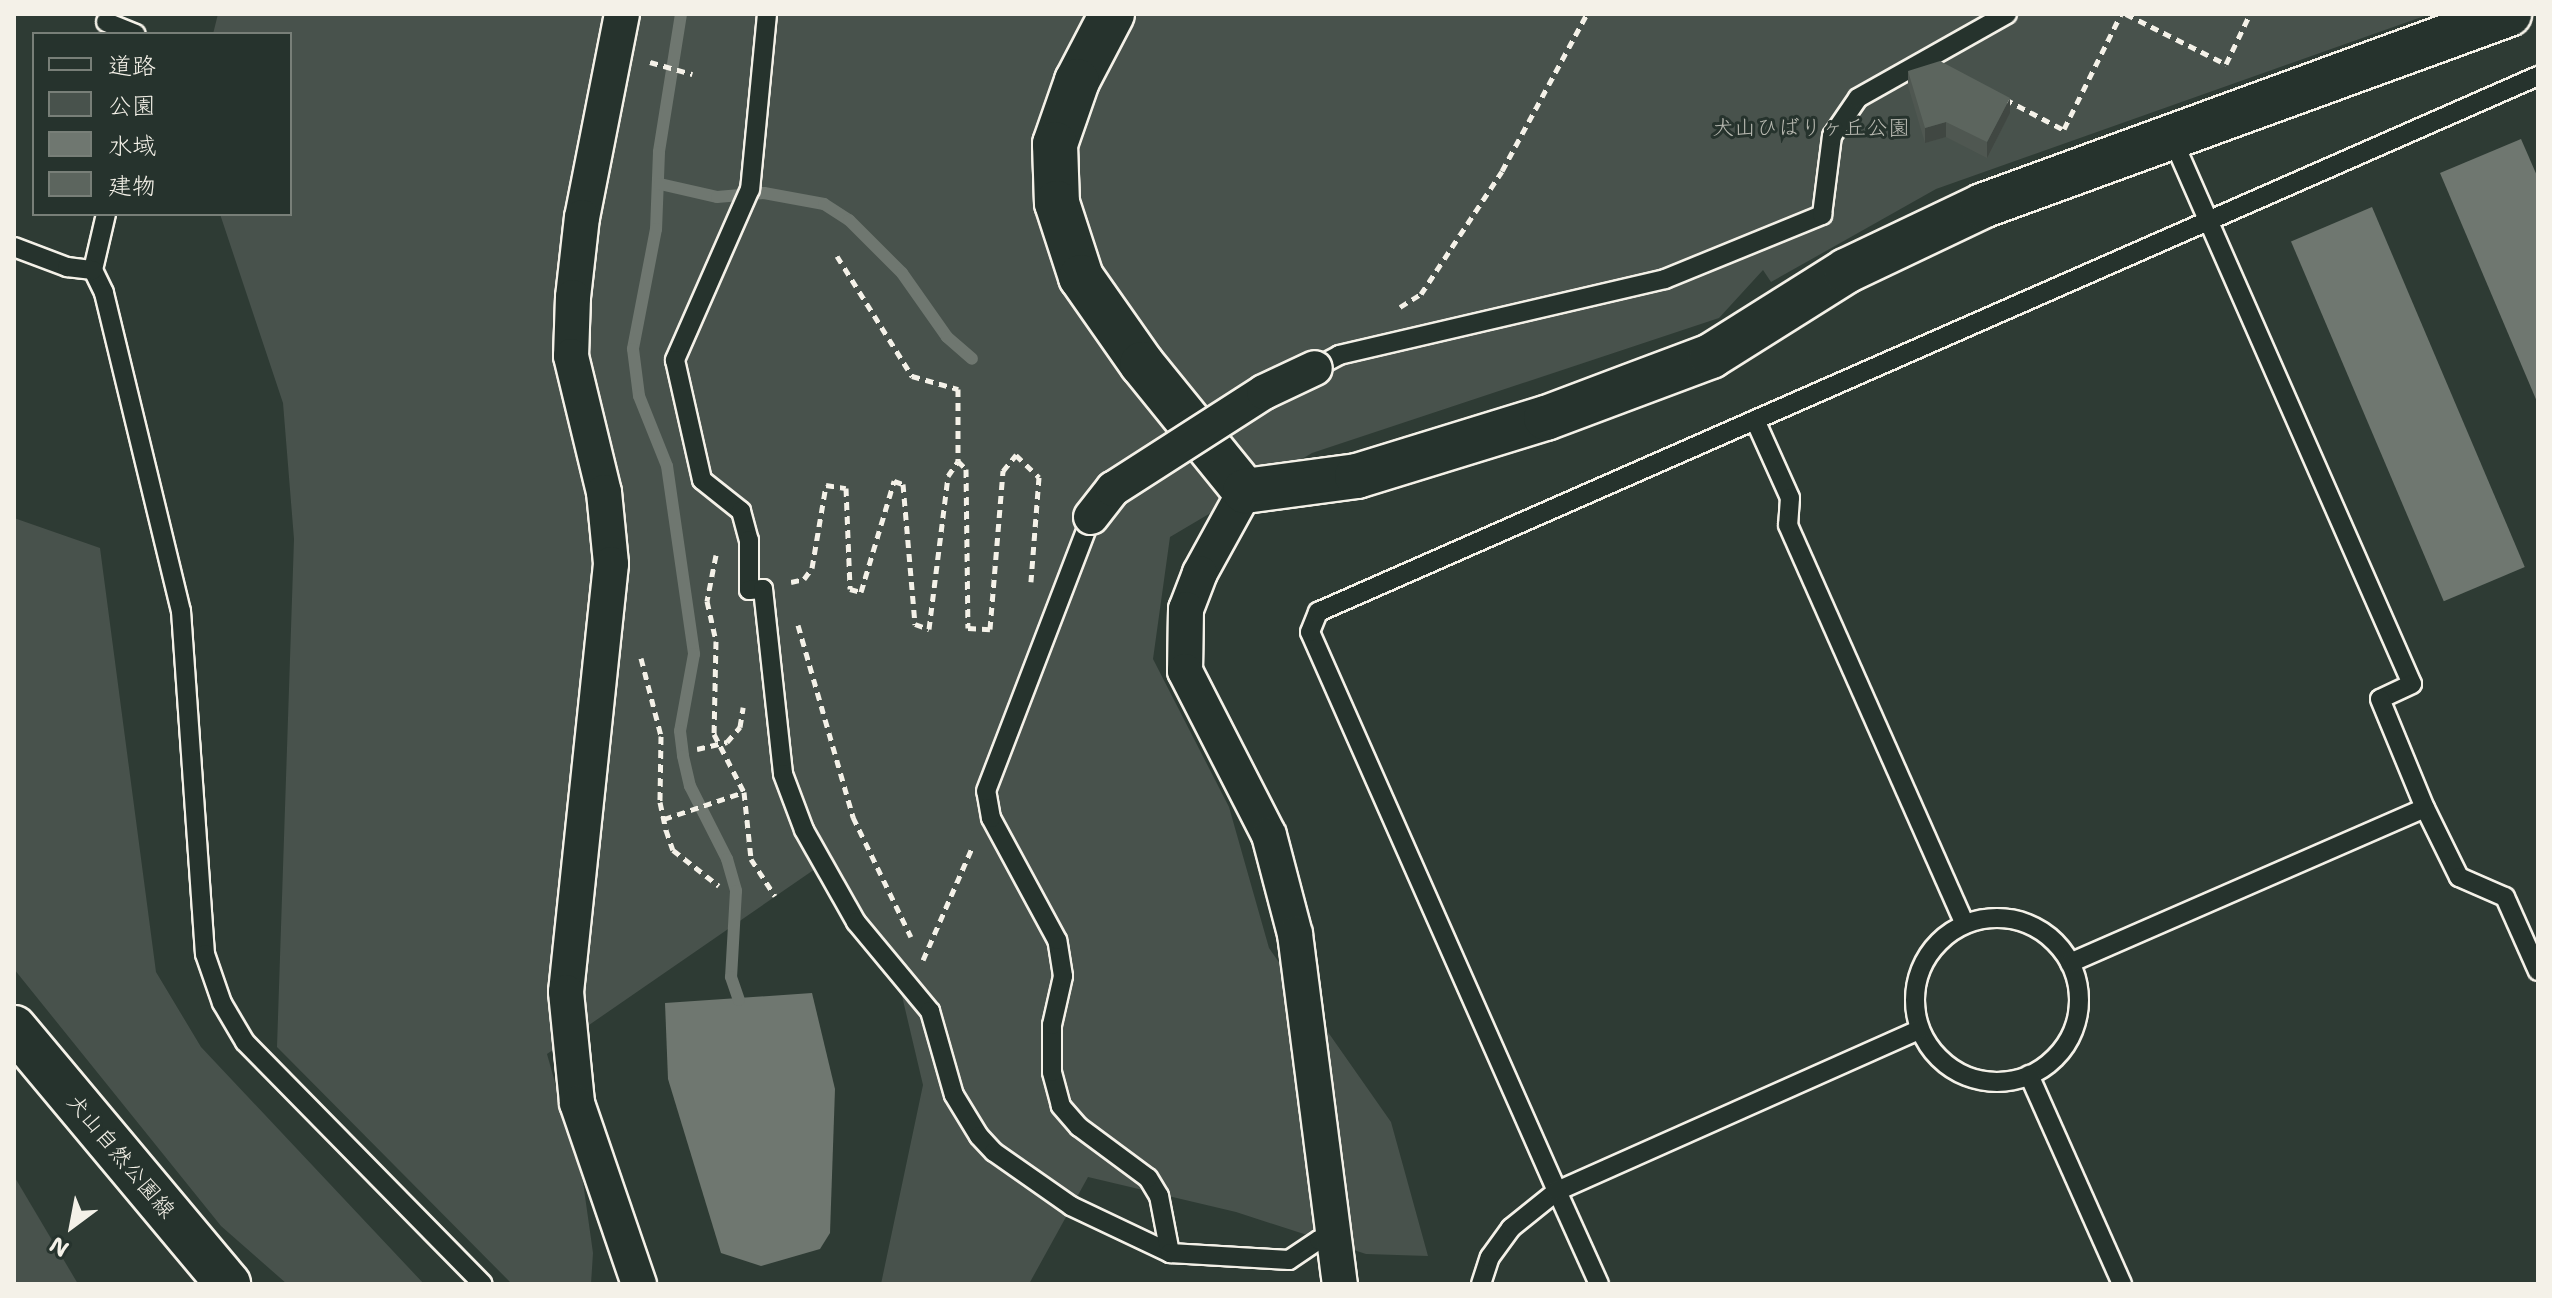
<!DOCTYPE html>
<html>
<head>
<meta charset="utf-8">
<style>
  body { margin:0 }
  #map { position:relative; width:2552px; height:1298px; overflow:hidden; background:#2e3b34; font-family:"Shantell Sans","Klee One",sans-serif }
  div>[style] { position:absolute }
  .green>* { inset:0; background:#48524c }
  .water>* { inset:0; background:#6f7770; transform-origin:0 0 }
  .stream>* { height:12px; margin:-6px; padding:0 6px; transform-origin:6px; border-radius:6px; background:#6f7770 }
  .path>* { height:5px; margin-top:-2.5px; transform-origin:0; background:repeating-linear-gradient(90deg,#f4f1e8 0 8px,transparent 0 14px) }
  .roads { filter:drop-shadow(2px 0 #f4f1e8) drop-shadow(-2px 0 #f4f1e8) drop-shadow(0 2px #f4f1e8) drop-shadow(0 -2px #f4f1e8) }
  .lane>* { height:18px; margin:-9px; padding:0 9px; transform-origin:9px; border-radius:9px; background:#26332d }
  .lane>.ring { margin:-9px; padding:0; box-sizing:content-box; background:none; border:18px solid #26332d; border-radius:50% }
  .street>* { height:34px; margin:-17px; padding:0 17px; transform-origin:17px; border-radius:17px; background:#26332d }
  .secondary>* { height:44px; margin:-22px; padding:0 22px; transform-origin:22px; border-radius:22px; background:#26332d }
  .bridges { filter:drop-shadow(2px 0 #f4f1e8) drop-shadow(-2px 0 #f4f1e8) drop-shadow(0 2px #f4f1e8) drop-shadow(0 -2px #f4f1e8) }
  .street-bridge>* { height:34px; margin:-17px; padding:0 17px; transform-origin:17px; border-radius:17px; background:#26332d }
  .wall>* { inset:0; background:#4f5751 }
  .shaded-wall>* { inset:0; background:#404742 }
  .building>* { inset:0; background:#5c655e }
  span { translate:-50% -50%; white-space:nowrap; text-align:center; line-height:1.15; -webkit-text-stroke:6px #26332d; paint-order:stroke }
  .park-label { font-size:22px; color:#b8b9b1 }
  .street-label { font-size:22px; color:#f4f1e8 }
  .frame { position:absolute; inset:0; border:16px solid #f4f1e8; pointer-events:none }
  .legend { position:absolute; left:32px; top:32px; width:260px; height:184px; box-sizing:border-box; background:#26332d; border:2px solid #787f78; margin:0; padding:10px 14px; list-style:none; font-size:24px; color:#f4f1e8 }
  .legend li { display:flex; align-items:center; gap:16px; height:40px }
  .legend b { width:40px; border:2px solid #787f78 }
  .north { position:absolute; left:32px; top:1186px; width:80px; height:80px; -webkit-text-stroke:6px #26332d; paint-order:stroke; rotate:212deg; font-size:22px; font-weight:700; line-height:32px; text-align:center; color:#f4f1e8 }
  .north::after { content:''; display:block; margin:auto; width:28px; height:36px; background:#f4f1e8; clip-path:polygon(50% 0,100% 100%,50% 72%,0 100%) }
</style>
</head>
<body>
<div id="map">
  <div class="green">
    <i style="clip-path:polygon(218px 14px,2430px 14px,1936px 189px,1771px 282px,1763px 270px,1719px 318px,1312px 453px,1170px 537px,1153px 659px,1229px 807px,1269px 948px,1391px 1122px,1428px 1256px,1366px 1254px,1236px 1212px,1088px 1177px,1029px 1284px,881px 1284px,923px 1085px,902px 996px,831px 858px,547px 1054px,583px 1182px,593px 1253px,591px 1284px,512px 1284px,277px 1047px,294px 539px,283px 403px,220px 214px,290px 214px,290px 34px,213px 34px)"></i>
    <i style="clip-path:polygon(14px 518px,100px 548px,156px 972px,201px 1047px,424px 1284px,287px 1284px,221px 1226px,14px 969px)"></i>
    <i style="clip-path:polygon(14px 1176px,78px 1284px,14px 1284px)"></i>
  </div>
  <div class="water">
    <i style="clip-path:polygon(2521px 139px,2538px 178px,2538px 404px,2440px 173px)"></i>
    <i style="left:2372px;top:207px;width:391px;height:88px;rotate:67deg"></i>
    <i style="clip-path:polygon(812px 993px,835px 1089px,830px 1233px,820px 1249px,761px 1266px,721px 1253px,668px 1079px,665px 1003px)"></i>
  </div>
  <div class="stream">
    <i style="left:681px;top:14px;width:140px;rotate:99.1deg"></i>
    <i style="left:659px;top:152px;width:77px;rotate:92.2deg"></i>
    <i style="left:656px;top:229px;width:122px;rotate:100.9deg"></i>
    <i style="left:633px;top:349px;width:47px;rotate:82.7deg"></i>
    <i style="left:639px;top:396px;width:75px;rotate:68.2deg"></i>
    <i style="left:667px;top:466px;width:190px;rotate:81.8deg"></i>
    <i style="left:694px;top:654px;width:78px;rotate:100.3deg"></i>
    <i style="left:680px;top:731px;width:25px;rotate:83deg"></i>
    <i style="left:683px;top:756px;width:31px;rotate:77deg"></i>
    <i style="left:690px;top:786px;width:82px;rotate:63.1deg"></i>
    <i style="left:727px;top:859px;width:33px;rotate:74deg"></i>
    <i style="left:736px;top:891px;width:86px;rotate:93.3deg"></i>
    <i style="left:731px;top:977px;width:24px;rotate:71deg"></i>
    <i style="left:660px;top:184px;width:58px;rotate:12.8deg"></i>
    <i style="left:717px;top:197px;width:47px;rotate:-4.9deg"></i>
    <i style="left:764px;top:193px;width:61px;rotate:10.4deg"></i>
    <i style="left:824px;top:204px;width:30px;rotate:33deg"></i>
    <i style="left:849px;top:220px;width:75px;rotate:45deg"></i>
    <i style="left:902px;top:273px;width:78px;rotate:54.9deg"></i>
    <i style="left:947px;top:337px;width:33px;rotate:41deg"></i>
  </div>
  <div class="path">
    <i style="left:2126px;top:14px;width:112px;rotate:26.6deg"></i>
    <i style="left:2226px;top:64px;width:55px;rotate:-64.4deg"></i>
    <i style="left:650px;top:62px;width:44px;rotate:15.9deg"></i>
    <i style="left:2005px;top:99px;width:67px;rotate:27.7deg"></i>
    <i style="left:2064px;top:129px;width:128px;rotate:-63.6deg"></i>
    <i style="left:837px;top:256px;width:142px;rotate:58deg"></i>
    <i style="left:912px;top:376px;width:48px;rotate:15.8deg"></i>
    <i style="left:958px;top:389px;width:72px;rotate:90deg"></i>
    <i style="left:1400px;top:307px;width:25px;rotate:-32deg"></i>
    <i style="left:1421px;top:294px;width:147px;rotate:-56.6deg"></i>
    <i style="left:1502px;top:171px;width:179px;rotate:-61.6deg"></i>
    <i style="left:716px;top:555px;width:47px;rotate:101.1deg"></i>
    <i style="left:707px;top:601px;width:41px;rotate:77.3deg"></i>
    <i style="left:716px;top:641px;width:93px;rotate:91.2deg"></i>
    <i style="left:714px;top:734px;width:65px;rotate:62.7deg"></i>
    <i style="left:744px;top:792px;width:67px;rotate:84deg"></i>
    <i style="left:751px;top:859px;width:44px;rotate:57deg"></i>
    <i style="left:791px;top:582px;width:13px;rotate:-13deg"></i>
    <i style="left:804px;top:579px;width:14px;rotate:-54deg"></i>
    <i style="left:812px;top:568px;width:84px;rotate:-80.4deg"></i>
    <i style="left:826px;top:485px;width:20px;rotate:9deg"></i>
    <i style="left:846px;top:488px;width:101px;rotate:87.7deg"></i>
    <i style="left:850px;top:589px;width:11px;rotate:15deg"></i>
    <i style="left:861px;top:592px;width:116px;rotate:-73.4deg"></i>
    <i style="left:894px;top:481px;width:9px;rotate:18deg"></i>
    <i style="left:903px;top:484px;width:141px;rotate:85.1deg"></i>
    <i style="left:915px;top:624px;width:15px;rotate:20deg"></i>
    <i style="left:929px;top:629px;width:154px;rotate:-82.9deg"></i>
    <i style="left:948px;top:476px;width:18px;rotate:-56deg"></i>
    <i style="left:958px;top:461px;width:11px;rotate:45deg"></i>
    <i style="left:966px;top:469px;width:159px;rotate:89.3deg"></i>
    <i style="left:968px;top:628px;width:22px;rotate:3deg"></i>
    <i style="left:990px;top:629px;width:159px;rotate:-85.3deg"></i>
    <i style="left:1003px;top:471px;width:21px;rotate:-51deg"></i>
    <i style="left:1016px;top:455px;width:32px;rotate:44deg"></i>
    <i style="left:1039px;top:477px;width:105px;rotate:94.4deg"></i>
    <i style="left:798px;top:625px;width:200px;rotate:74deg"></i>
    <i style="left:853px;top:817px;width:133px;rotate:64.2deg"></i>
    <i style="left:641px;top:658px;width:81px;rotate:75.6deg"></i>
    <i style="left:661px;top:736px;width:66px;rotate:90.9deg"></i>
    <i style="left:660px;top:802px;width:29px;rotate:78deg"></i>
    <i style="left:666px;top:830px;width:21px;rotate:71deg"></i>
    <i style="left:673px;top:850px;width:58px;rotate:38deg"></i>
    <i style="left:697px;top:749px;width:31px;rotate:-13deg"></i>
    <i style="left:727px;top:742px;width:20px;rotate:-49deg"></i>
    <i style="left:740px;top:727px;width:20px;rotate:-81deg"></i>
    <i style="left:664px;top:819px;width:84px;rotate:-18.6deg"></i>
    <i style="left:923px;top:960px;width:122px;rotate:-66.4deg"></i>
  </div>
  <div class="roads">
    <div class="lane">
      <i style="left:767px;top:14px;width:176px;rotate:95.5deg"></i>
      <i style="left:750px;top:189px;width:187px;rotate:113.7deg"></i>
      <i style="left:675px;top:360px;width:123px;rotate:77.3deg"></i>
      <i style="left:702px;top:480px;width:50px;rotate:38.5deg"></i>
      <i style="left:741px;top:511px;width:30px;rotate:75deg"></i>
      <i style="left:749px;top:540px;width:50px;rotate:90deg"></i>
      <i style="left:749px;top:590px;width:14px;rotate:-4deg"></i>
      <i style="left:763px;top:589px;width:186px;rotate:83.8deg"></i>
      <i style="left:783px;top:774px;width:60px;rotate:69.4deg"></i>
      <i style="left:804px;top:830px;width:106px;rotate:60.5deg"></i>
      <i style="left:856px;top:922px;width:116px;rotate:50.3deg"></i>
      <i style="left:930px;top:1011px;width:87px;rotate:74.1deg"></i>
      <i style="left:954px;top:1095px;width:48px;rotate:58.6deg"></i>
      <i style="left:979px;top:1136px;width:22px;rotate:47deg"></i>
      <i style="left:994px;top:1152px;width:94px;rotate:35deg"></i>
      <i style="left:1071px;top:1206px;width:110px;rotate:25.4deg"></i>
      <i style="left:1170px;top:1253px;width:58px;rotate:-100.9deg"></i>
      <i style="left:1159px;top:1196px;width:21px;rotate:-121deg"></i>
      <i style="left:1148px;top:1178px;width:86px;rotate:-143.5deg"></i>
      <i style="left:1079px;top:1127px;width:28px;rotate:-131deg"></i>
      <i style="left:1061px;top:1106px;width:35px;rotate:-105deg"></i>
      <i style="left:1052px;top:1072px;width:47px;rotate:-90deg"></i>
      <i style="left:1052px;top:1025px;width:50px;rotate:-77.3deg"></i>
      <i style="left:1063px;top:976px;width:36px;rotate:-99deg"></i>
      <i style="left:1057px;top:940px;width:139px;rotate:-118.4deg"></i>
      <i style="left:991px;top:818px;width:27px;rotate:-100deg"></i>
      <i style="left:986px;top:791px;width:293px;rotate:-69deg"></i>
      <i style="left:106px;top:22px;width:32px;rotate:22deg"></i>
      <i style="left:2172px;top:138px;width:596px;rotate:66.27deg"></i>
      <i style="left:2412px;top:684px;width:35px;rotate:155deg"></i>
      <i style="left:2380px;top:699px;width:118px;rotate:67.6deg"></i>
      <i style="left:2425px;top:808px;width:77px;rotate:63.8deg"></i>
      <i style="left:2459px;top:877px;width:50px;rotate:23.5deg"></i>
      <i style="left:2505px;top:897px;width:81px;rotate:66deg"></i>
      <i style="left:106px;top:214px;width:57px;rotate:103.1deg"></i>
      <i style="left:93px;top:270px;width:25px;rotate:64deg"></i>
      <i style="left:104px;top:293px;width:327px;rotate:76.4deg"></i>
      <i style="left:181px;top:611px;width:344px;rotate:86deg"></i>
      <i style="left:205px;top:954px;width:52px;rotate:70.9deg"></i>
      <i style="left:222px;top:1003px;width:45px;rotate:59.5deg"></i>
      <i style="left:245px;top:1042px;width:339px;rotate:45.5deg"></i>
      <i style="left:14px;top:247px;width:57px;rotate:20.7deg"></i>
      <i style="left:67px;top:267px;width:26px;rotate:7deg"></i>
      <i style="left:1315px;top:368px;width:27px;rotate:-28deg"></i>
      <i style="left:1339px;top:355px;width:335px;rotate:-13.1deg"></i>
      <i style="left:1665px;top:279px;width:170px;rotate:-22.2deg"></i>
      <i style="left:1822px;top:215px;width:80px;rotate:-82.8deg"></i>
      <i style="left:1832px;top:136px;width:46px;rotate:-55.6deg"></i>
      <i style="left:1858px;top:98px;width:171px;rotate:-29.4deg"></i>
      <i style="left:1755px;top:420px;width:85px;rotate:65.8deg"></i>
      <i style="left:1790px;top:498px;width:27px;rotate:94deg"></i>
      <i style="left:1788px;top:525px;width:436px;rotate:66.1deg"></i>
      <i class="ring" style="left:1915px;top:918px;width:146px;height:146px"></i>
      <i style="left:2070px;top:963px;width:387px;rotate:-23.6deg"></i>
      <i style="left:2029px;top:1075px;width:229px;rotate:66deg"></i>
      <i style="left:1170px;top:1253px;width:119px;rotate:3.4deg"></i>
      <i style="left:1289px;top:1260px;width:36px;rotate:-34deg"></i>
      <i style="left:1319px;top:1240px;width:16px;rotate:-11deg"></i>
      <i style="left:1481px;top:1284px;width:28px;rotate:-72deg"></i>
      <i style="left:1490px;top:1257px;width:36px;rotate:-54deg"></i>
      <i style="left:1511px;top:1228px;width:59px;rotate:-38.8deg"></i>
      <i style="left:1557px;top:1191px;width:611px;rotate:-113.84deg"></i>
      <i style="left:1310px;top:632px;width:22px;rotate:-68deg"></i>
      <i style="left:1318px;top:612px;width:1333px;rotate:-23.72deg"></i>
      <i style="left:1599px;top:1284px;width:102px;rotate:-114.3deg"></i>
      <i style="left:1557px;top:1191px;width:396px;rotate:-24deg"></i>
    </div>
    <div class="street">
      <i style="left:622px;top:14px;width:207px;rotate:101.1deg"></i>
      <i style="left:582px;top:217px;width:81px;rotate:96.4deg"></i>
      <i style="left:573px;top:297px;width:59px;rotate:91.9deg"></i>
      <i style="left:571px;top:356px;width:140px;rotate:76.4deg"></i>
      <i style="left:604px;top:492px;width:72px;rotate:84.4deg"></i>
      <i style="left:611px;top:564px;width:430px;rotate:96deg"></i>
      <i style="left:566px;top:992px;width:112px;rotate:84.3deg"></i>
      <i style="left:577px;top:1103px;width:191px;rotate:71.1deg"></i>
      <i style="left:1245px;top:491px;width:94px;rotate:118.8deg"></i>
      <i style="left:1200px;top:573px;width:39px;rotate:111deg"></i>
      <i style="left:1186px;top:609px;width:62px;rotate:90.9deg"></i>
      <i style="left:1185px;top:671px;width:184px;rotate:62.9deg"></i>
      <i style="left:1269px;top:835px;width:102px;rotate:75.3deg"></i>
      <i style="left:1295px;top:934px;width:353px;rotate:82.7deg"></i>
    </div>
    <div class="secondary">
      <i style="left:1112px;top:14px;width:76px;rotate:117.6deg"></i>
      <i style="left:1077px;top:81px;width:67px;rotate:109.2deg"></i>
      <i style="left:1055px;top:144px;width:59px;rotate:88.1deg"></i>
      <i style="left:1057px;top:203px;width:78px;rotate:72deg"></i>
      <i style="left:1081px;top:277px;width:106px;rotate:55deg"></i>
      <i style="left:1142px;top:364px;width:164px;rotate:51deg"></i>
      <i style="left:1245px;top:491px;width:113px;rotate:-7.6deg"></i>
      <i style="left:1357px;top:476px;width:198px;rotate:-17.1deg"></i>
      <i style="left:1546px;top:418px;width:176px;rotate:-20.6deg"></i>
      <i style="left:1711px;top:356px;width:160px;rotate:-32.2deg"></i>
      <i style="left:1846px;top:271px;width:151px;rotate:-25.5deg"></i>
      <i style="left:1982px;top:206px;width:561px;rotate:-20.02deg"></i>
      <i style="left:14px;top:1028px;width:334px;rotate:50.1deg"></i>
    </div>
  </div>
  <div class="bridges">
    <div class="street-bridge">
      <i style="left:1091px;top:517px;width:36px;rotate:-52deg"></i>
      <i style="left:1113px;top:489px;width:179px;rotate:-32.7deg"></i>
      <i style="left:1264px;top:392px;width:56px;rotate:-25.2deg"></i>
    </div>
  </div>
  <div class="wall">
    <i style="clip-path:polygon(1908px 71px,2010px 113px,1987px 158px,1946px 137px,1925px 143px,1908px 86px)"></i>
  </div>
  <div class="shaded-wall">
    <i style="clip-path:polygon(2010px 98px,2010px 113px,1987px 158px,1987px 142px)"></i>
    <i style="clip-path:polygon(1946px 122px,1946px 137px,1925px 143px,1925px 128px)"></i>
  </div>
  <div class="building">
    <i style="clip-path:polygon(1940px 61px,2010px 98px,1987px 142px,1946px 122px,1925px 128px,1908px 71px)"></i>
  </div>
  <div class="park-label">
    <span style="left:1811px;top:128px">犬山ひばりヶ丘公園</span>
  </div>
  <div class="street-label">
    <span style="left:121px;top:1156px;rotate:50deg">犬山自然公園線</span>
  </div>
  <div class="frame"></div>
  <ul class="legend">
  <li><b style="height:10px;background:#26332d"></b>道路</li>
  <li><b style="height:22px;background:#48524c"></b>公園</li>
  <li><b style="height:22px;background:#6f7770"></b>水域</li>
  <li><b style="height:22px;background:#5c655e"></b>建物</li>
  </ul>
  <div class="north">N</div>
</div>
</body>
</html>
